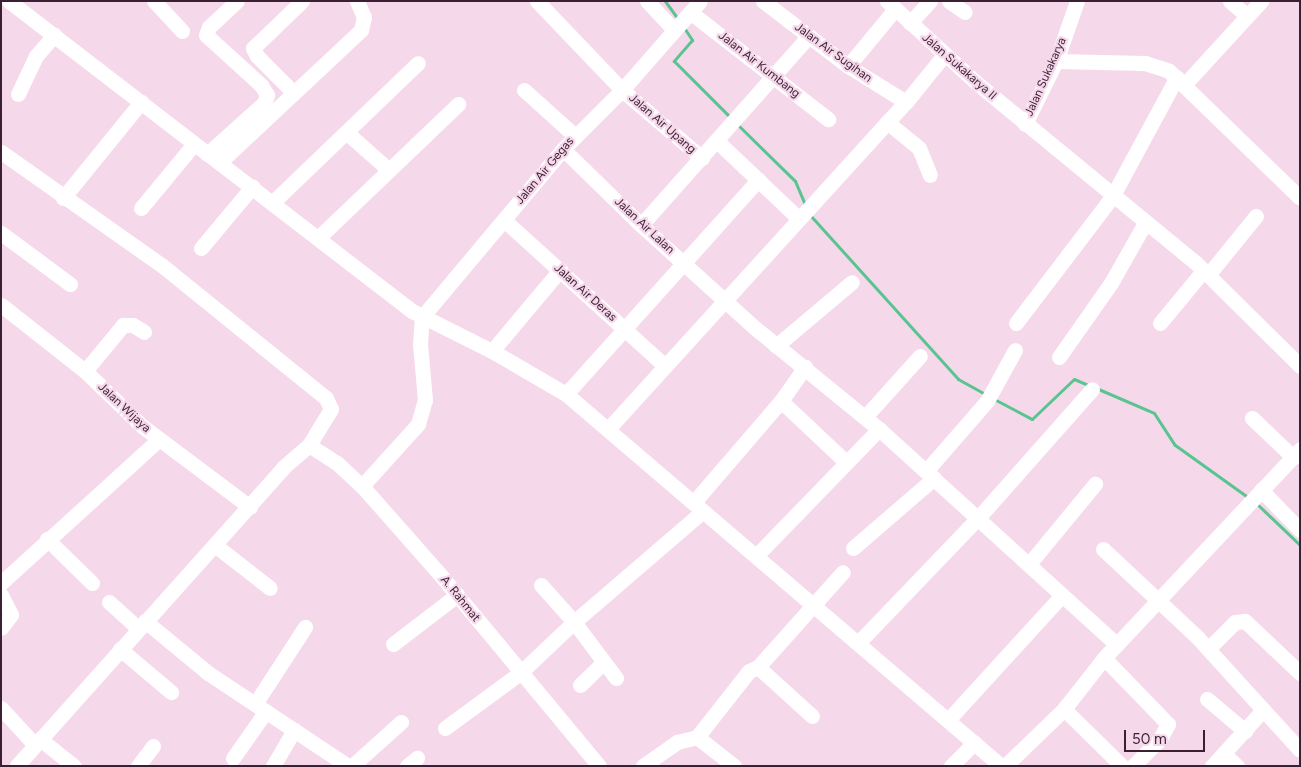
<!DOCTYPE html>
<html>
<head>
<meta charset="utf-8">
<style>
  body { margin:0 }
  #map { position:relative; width:1301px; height:767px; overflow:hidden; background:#f6d8eb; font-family:Figtree,sans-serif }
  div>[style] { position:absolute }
  .stream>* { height:3px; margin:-1.5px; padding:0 1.5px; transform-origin:1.5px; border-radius:1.5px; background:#5ac490 }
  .minor>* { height:15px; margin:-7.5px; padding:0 7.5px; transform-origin:7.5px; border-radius:7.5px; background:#fff }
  span { translate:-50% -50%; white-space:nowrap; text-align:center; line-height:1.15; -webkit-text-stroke:4.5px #f6d8eb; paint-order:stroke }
  .street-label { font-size:12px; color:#3b1f33 }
  .frame { position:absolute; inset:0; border:2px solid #3b1f33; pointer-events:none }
  .scale { position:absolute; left:1124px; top:730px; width:81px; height:22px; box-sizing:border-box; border:2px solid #3b1f33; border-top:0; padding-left:6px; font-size:15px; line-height:18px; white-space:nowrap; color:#3b1f33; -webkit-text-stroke:4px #f6d8eb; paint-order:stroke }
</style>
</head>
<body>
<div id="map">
  <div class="stream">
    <i style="left:665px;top:1px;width:22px;rotate:54deg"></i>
    <i style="left:683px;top:26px;width:17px;rotate:57deg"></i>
    <i style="left:692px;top:40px;width:28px;rotate:131deg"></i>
    <i style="left:674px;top:61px;width:79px;rotate:45deg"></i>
    <i style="left:736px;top:123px;width:83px;rotate:44.5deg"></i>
    <i style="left:795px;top:181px;width:26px;rotate:67deg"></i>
    <i style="left:810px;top:215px;width:221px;rotate:47.9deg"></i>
    <i style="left:958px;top:379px;width:33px;rotate:29deg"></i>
    <i style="left:1096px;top:388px;width:63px;rotate:23.3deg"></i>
    <i style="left:1154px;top:413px;width:38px;rotate:57deg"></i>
    <i style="left:1175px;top:445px;width:91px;rotate:35.6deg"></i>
    <i style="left:994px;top:399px;width:43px;rotate:27.8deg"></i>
    <i style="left:1032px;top:419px;width:58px;rotate:-43.6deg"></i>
    <i style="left:1074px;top:379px;width:15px;rotate:23deg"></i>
    <i style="left:1256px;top:503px;width:61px;rotate:43.7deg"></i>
  </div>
  <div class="minor">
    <i style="left:9px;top:1px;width:508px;rotate:37.57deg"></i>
    <i style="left:412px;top:311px;width:89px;rotate:26.6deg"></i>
    <i style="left:492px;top:351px;width:86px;rotate:30.2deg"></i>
    <i style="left:566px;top:394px;width:572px;rotate:40.54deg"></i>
    <i style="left:154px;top:1px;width:41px;rotate:47deg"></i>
    <i style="left:537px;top:1px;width:123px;rotate:46.3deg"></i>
    <i style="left:622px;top:90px;width:105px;rotate:40.4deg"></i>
    <i style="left:647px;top:1px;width:40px;rotate:47deg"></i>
    <i style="left:763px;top:1px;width:107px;rotate:37.4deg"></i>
    <i style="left:848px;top:66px;width:68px;rotate:31.8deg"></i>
    <i style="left:887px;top:1px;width:123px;rotate:42.4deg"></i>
    <i style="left:978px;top:84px;width:283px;rotate:39.4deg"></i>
    <i style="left:1197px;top:264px;width:145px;rotate:44.7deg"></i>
    <i style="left:949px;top:1px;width:19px;rotate:35deg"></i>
    <i style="left:1230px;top:1px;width:23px;rotate:41deg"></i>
    <i style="left:690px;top:12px;width:175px;rotate:37.8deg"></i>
    <i style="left:910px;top:23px;width:30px;rotate:-48deg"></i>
    <i style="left:1056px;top:61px;width:89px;rotate:1.3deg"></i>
    <i style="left:1145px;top:63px;width:25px;rotate:18deg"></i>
    <i style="left:1169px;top:71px;width:182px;rotate:44.1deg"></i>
    <i style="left:848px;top:66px;width:74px;rotate:-50.5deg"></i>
    <i style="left:1185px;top:84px;width:113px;rotate:-47.5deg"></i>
    <i style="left:524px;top:90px;width:69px;rotate:42deg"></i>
    <i style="left:293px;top:92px;width:51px;rotate:-135deg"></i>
    <i style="left:257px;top:56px;width:9px;rotate:-117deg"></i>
    <i style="left:253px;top:48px;width:68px;rotate:-43.8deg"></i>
    <i style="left:18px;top:94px;width:42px;rotate:-64.7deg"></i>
    <i style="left:36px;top:56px;width:28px;rotate:-49deg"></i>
    <i style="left:887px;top:122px;width:41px;rotate:39.1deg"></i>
    <i style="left:919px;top:148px;width:29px;rotate:68deg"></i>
    <i style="left:1025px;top:124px;width:70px;rotate:-63.8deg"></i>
    <i style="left:1056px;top:61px;width:64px;rotate:-70.7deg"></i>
    <i style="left:346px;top:132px;width:56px;rotate:41.4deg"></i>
    <i style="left:718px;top:142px;width:110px;rotate:43.5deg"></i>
    <i style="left:563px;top:149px;width:109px;rotate:44.3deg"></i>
    <i style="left:641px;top:225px;width:154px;rotate:42.1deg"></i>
    <i style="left:755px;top:328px;width:160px;rotate:39.2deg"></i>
    <i style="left:879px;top:429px;width:321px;rotate:42.2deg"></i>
    <i style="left:1px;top:152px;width:199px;rotate:35.2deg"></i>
    <i style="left:164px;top:267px;width:208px;rotate:39deg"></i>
    <i style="left:326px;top:398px;width:12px;rotate:66deg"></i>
    <i style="left:331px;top:409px;width:42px;rotate:121.4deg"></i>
    <i style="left:309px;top:445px;width:35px;rotate:139deg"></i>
    <i style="left:283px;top:468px;width:399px;rotate:131.8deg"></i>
    <i style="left:207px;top:154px;width:76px;rotate:-41.8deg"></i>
    <i style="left:264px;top:103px;width:9px;rotate:-69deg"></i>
    <i style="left:267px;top:95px;width:12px;rotate:-121deg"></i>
    <i style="left:261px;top:85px;width:74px;rotate:-137.7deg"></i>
    <i style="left:206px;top:35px;width:9px;rotate:-69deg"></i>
    <i style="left:209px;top:27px;width:38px;rotate:-43deg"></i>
    <i style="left:220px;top:162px;width:193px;rotate:-43.1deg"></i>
    <i style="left:361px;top:30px;width:13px;rotate:-77deg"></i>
    <i style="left:364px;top:17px;width:17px;rotate:-114deg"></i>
    <i style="left:63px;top:198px;width:124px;rotate:-50.9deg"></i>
    <i style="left:272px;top:203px;width:202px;rotate:-43.8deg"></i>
    <i style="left:141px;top:208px;width:83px;rotate:-50.4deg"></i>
    <i style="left:504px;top:220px;width:217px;rotate:42.2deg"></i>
    <i style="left:641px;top:225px;width:253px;rotate:-48.4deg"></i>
    <i style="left:1px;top:233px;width:86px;rotate:36.5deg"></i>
    <i style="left:318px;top:238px;width:194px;rotate:-43.7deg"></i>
    <i style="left:201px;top:248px;width:80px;rotate:-50.1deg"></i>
    <i style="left:1208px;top:275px;width:76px;rotate:-50.9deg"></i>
    <i style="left:1px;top:305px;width:107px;rotate:38.2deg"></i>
    <i style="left:85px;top:371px;width:79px;rotate:44deg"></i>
    <i style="left:142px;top:426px;width:135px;rotate:36.9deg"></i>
    <i style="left:1016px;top:323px;width:158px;rotate:-52.7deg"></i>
    <i style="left:1112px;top:197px;width:136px;rotate:-61.6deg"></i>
    <i style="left:1160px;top:323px;width:67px;rotate:-50.4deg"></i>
    <i style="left:776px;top:346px;width:99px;rotate:-40.1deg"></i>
    <i style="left:492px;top:351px;width:106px;rotate:-50deg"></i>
    <i style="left:1059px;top:357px;width:90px;rotate:-54.9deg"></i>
    <i style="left:1111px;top:283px;width:69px;rotate:-60.5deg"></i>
    <i style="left:85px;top:371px;width:60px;rotate:-50.4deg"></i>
    <i style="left:123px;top:325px;width:10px"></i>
    <i style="left:133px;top:325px;width:13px;rotate:32deg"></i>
    <i style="left:566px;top:394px;width:288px;rotate:-48.1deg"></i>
    <i style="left:781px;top:401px;width:89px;rotate:43.2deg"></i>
    <i style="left:865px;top:417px;width:82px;rotate:-48deg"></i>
    <i style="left:1252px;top:418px;width:57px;rotate:43.6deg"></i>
    <i style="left:608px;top:429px;width:442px;rotate:-47.7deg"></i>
    <i style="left:906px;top:102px;width:60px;rotate:-51deg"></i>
    <i style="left:309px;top:445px;width:33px;rotate:33deg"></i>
    <i style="left:337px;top:463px;width:34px;rotate:43deg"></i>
    <i style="left:362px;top:486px;width:123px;rotate:48.6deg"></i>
    <i style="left:443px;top:578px;width:244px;rotate:50.3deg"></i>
    <i style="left:926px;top:471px;width:93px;rotate:-48.9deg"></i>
    <i style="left:987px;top:401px;width:58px;rotate:-61.2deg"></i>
    <i style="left:362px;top:486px;width:84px;rotate:-47.9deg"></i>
    <i style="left:418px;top:424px;width:25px;rotate:-74deg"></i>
    <i style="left:425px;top:400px;width:56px;rotate:-95.1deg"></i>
    <i style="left:420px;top:344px;width:27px;rotate:-86deg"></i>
    <i style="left:422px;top:317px;width:219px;rotate:-50deg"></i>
    <i style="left:563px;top:149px;width:83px;rotate:-45deg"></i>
    <i style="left:622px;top:90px;width:118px;rotate:-48.8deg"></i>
    <i style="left:1261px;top:490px;width:56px;rotate:45.7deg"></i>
    <i style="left:694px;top:502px;width:133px;rotate:-49.3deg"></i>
    <i style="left:781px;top:401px;width:42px;rotate:-54.8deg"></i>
    <i style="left:47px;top:539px;width:63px;rotate:44.4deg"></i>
    <i style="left:216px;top:546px;width:68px;rotate:37.9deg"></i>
    <i style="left:853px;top:548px;width:107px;rotate:-40.8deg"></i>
    <i style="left:1103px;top:549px;width:130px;rotate:43.1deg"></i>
    <i style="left:1198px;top:638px;width:151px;rotate:47.7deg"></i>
    <i style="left:756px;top:556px;width:177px;rotate:-45.9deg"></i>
    <i style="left:1029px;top:564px;width:104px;rotate:-50.5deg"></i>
    <i style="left:1px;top:583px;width:214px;rotate:-42.3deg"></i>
    <i style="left:541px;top:585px;width:50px;rotate:48.3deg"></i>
    <i style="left:574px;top:622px;width:70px;rotate:53.1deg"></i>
    <i style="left:1px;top:595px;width:22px;rotate:63deg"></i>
    <i style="left:11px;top:615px;width:16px;rotate:128deg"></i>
    <i style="left:109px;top:602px;width:39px;rotate:42deg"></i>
    <i style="left:145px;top:621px;width:82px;rotate:39.5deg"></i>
    <i style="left:208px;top:673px;width:168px;rotate:33.6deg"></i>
    <i style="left:858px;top:643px;width:173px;rotate:-46.2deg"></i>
    <i style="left:978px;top:518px;width:172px;rotate:-48.5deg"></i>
    <i style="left:393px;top:644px;width:81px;rotate:-37.4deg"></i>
    <i style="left:120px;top:649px;width:67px;rotate:40.1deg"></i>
    <i style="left:1208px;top:649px;width:38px;rotate:-45deg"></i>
    <i style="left:1235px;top:622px;width:10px;rotate:-6deg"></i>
    <i style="left:1245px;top:621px;width:76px;rotate:43.4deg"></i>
    <i style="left:1104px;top:658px;width:92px;rotate:45.9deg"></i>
    <i style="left:1168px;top:724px;width:18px;rotate:119deg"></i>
    <i style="left:1159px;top:740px;width:37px;rotate:135deg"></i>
    <i style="left:580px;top:685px;width:33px;rotate:-44deg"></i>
    <i style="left:1207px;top:699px;width:50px;rotate:40.1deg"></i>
    <i style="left:255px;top:704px;width:92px;rotate:-57deg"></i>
    <i style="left:1px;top:708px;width:50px;rotate:47.4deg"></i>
    <i style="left:1064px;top:709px;width:81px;rotate:44.5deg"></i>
    <i style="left:812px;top:716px;width:73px;rotate:-137.8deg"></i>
    <i style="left:758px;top:667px;width:127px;rotate:-48.2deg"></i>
    <i style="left:948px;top:720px;width:169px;rotate:-47.6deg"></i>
    <i style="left:445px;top:728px;width:93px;rotate:-36.3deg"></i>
    <i style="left:520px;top:673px;width:74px;rotate:-43.4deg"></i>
    <i style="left:574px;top:622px;width:170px;rotate:-40.7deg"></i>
    <i style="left:697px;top:737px;width:84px;rotate:-51.8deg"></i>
    <i style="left:749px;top:671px;width:10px;rotate:-24deg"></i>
    <i style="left:40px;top:739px;width:43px;rotate:38.5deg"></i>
    <i style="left:1224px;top:754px;width:18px;rotate:43deg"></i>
    <i style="left:233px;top:758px;width:57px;rotate:-54.9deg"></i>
    <i style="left:138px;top:766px;width:25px;rotate:-53deg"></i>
    <i style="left:273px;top:766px;width:42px;rotate:-59.7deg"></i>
    <i style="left:352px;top:766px;width:66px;rotate:-41.9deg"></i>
    <i style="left:407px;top:766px;width:13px;rotate:-39deg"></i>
    <i style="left:643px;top:766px;width:42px;rotate:-35.2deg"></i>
    <i style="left:677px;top:742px;width:21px;rotate:-14deg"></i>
    <i style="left:697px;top:737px;width:47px;rotate:38.1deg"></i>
    <i style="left:951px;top:766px;width:33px;rotate:-45deg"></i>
    <i style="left:1005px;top:766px;width:82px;rotate:-44deg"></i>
    <i style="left:1064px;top:709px;width:65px;rotate:-51.9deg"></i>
    <i style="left:1104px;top:658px;width:287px;rotate:-46.8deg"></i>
    <i style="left:1212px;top:766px;width:76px;rotate:-47.7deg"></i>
  </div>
  <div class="street-label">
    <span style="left:833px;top:53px;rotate:36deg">Jalan Air Sugihan</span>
    <span style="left:759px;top:65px;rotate:38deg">Jalan Air Kumbang</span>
    <span style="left:959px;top:67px;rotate:41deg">Jalan Sukakarya II</span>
    <span style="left:1046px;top:77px;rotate:-66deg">Jalan Sukakarya</span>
    <span style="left:662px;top:124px;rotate:41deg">Jalan Air Upang</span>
    <span style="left:545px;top:171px;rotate:-50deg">Jalan Air Gegas</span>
    <span style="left:644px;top:226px;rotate:43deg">Jalan Air Lalan</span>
    <span style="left:585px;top:293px;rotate:42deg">Jalan Air Deras</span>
    <span style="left:124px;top:408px;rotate:43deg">Jalan Wijaya</span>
    <span style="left:460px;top:599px;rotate:51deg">A. Rahmat</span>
  </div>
  <div class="frame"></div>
  <div class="scale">50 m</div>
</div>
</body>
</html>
